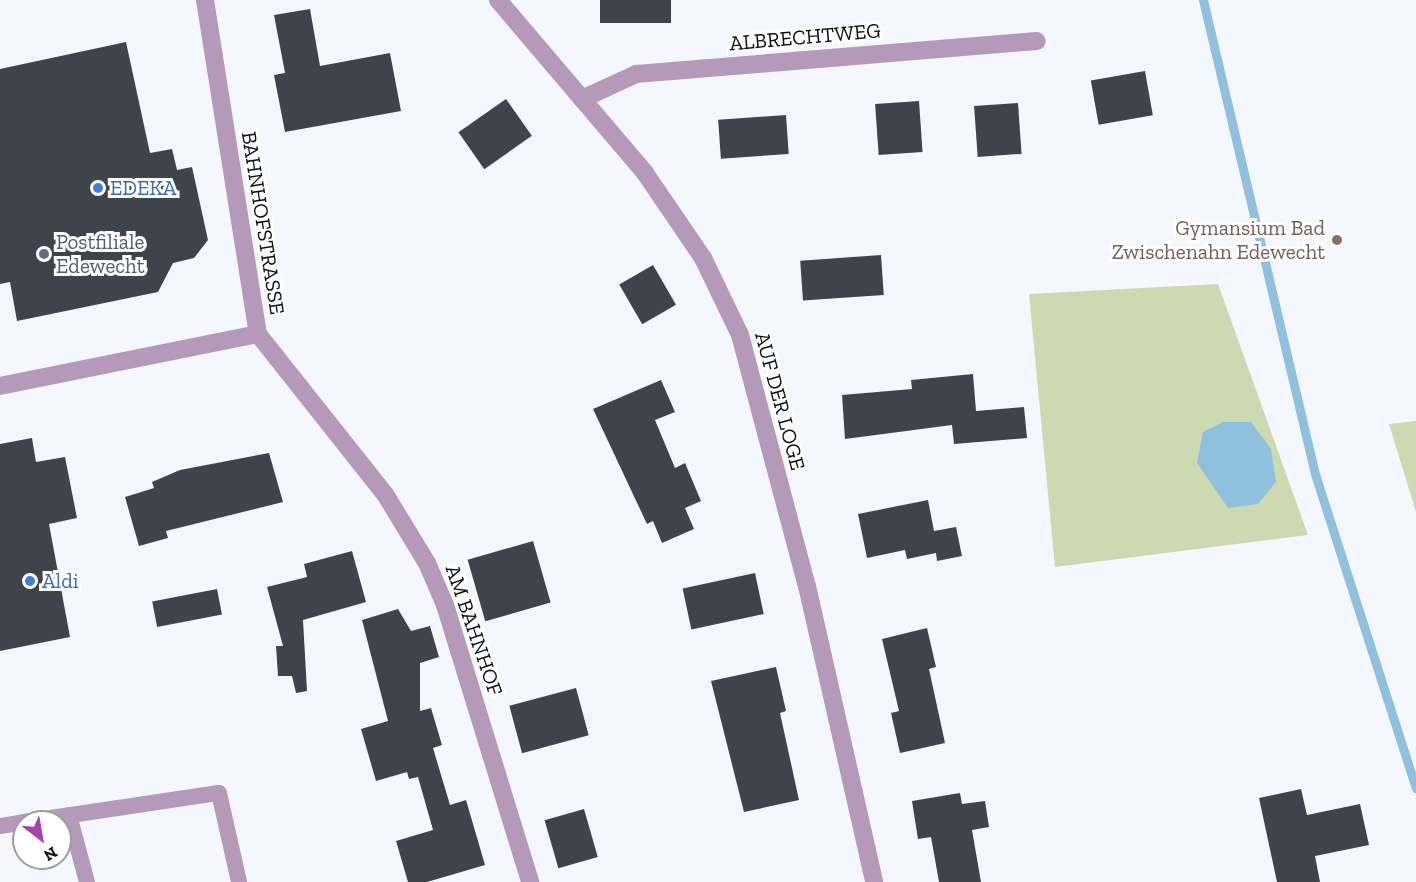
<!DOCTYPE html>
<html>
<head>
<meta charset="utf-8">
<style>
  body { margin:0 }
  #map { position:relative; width:1416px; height:882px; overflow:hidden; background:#f4f8fe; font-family:"Zilla Slab",serif }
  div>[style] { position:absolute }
  .green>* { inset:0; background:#cdd9b0 }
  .water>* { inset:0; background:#8fc0dd }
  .stream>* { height:9px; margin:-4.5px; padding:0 4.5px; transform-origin:4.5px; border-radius:4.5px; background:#8fc0dd }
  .building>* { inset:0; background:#3f444c; transform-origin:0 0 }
  .lane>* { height:16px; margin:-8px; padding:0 8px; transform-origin:8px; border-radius:8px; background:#b599b9 }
  .street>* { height:18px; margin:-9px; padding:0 9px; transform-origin:9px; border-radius:9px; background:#b599b9 }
  .dots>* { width:16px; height:16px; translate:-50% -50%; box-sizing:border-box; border:3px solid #fff; border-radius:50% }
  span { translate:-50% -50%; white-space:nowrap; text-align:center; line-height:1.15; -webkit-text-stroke:6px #fff; paint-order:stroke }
  .street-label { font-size:21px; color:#0a0d10 }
  .shop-label { font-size:21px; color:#366cbe }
  .left { translate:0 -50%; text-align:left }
  .education-label { font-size:21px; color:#785e54 }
  .right { translate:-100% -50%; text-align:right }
  .service-label { font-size:21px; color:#4e5e75 }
  .north { position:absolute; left:12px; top:810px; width:60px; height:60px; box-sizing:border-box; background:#fff; border:2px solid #9d9e9f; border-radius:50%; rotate:149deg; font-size:16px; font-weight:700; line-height:24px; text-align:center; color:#0a0d10 }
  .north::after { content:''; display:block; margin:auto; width:21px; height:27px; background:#a844a9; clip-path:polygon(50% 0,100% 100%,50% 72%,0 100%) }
</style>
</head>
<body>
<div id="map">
  <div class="green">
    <i style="clip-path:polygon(1218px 284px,1308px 535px,1055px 567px,1029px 294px)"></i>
    <i style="clip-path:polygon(1416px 421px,1416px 512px,1389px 424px)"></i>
  </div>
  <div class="water">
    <i style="clip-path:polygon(1223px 422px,1251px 422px,1271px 449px,1276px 482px,1258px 504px,1228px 508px,1197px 463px,1203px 432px)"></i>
  </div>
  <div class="stream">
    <i style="left:1203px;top:0;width:487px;rotate:76.7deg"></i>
    <i style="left:1315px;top:474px;width:330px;rotate:72.2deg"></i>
  </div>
  <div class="building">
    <i style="left:600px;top:0;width:71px;height:23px"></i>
    <i style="clip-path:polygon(310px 9px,320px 66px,390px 53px,401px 111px,285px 132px,274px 75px,285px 73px,274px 15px)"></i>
    <i style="clip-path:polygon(126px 42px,150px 153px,172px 149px,177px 170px,192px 167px,208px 240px,194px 258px,173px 263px,158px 292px,17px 321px,10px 282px,0 284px,0 69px)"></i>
    <i style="left:1145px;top:71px;width:45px;height:55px;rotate:80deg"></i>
    <i style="left:506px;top:99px;width:45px;height:58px;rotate:55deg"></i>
    <i style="left:919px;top:101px;width:51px;height:44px;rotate:86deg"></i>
    <i style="left:1018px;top:103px;width:51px;height:44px;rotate:86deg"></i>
    <i style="left:786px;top:115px;width:39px;height:68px;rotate:86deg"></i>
    <i style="left:881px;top:255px;width:40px;height:81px;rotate:86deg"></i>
    <i style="left:653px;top:265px;width:46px;height:39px;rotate:60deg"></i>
    <i style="clip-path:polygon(973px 374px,976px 411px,1024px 407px,1027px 438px,954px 444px,952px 425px,845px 439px,842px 395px,912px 389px,911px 380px)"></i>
    <i style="clip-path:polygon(661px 380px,675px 412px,655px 420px,675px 468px,685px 463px,701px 501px,685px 508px,694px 529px,662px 543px,653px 521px,647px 524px,593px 409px)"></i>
    <i style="clip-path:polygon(32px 438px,36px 462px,65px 457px,77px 518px,49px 524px,70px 637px,0 651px,0 444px)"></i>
    <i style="clip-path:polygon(269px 453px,283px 502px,166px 531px,168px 538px,139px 546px,125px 497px,154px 488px,152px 482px,180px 470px)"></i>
    <i style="clip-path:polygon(928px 500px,934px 531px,956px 527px,962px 556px,937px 561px,936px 553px,907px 559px,905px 550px,867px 558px,858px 514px)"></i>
    <i style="left:533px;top:541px;width:64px;height:68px;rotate:74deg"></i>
    <i style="clip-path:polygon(352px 551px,366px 602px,303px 620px,307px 691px,296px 693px,292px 676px,278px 676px,276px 646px,283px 646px,267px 587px,307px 577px,304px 564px)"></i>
    <i style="left:755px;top:573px;width:42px;height:74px;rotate:78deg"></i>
    <i style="left:217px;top:589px;width:26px;height:66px;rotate:79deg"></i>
    <i style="clip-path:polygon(398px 609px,411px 631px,430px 626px,439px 657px,420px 663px,420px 711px,431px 708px,442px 745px,433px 748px,450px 805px,466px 800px,485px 865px,427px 882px,408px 882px,396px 841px,433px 830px,418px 777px,409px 779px,407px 772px,376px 781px,361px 729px,388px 721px,362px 620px)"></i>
    <i style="clip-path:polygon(927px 628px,936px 667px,929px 669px,945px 743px,900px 753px,891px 713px,899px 711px,882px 639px)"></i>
    <i style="clip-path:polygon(776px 667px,786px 711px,780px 713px,799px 800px,744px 812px,711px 681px)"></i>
    <i style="left:576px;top:688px;width:49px;height:69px;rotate:75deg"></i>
    <i style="clip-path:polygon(1301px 789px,1307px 815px,1360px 804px,1369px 845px,1315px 856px,1320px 882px,1277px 882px,1259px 798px)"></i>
    <i style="clip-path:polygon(960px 793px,962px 804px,985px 801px,989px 827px,972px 830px,981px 882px,939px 882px,931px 837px,918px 839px,912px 801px)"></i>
    <i style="left:584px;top:809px;width:50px;height:41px;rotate:74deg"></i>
  </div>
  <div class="lane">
    <i style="left:69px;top:815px;width:69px;rotate:75deg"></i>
    <i style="left:24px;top:822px;width:197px;rotate:-8.5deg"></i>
    <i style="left:219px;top:793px;width:91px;rotate:77.3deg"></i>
    <i style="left:0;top:826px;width:24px;rotate:-9deg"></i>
  </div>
  <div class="street">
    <i style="left:205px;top:0;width:338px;rotate:81deg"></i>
    <i style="left:258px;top:334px;width:204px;rotate:51.6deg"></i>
    <i style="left:385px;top:494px;width:81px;rotate:58.7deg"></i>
    <i style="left:427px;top:563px;width:46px;rotate:66.8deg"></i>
    <i style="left:445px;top:605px;width:290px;rotate:72.9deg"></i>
    <i style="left:498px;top:0;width:227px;rotate:49.6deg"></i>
    <i style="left:645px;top:173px;width:103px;rotate:55.7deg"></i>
    <i style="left:703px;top:258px;width:85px;rotate:64.3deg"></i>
    <i style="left:740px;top:335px;width:260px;rotate:75.1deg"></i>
    <i style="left:807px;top:586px;width:303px;rotate:77.2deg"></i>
    <i style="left:582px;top:99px;width:60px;rotate:-24.8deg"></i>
    <i style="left:636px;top:74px;width:402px;rotate:-4.7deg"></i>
    <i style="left:0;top:386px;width:263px;rotate:-11.4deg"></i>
  </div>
  <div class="dots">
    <i style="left:98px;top:188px;background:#3f7fe0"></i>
    <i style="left:1337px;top:240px;background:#8d6e63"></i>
    <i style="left:44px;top:254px;background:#5c6f8a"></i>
    <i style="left:30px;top:581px;background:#3f7fe0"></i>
  </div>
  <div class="street-label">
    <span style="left:805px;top:37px;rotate:-5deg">ALBRECHTWEG</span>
    <span style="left:263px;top:223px;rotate:81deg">BAHNHOFSTRASSE</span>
    <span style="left:780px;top:401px;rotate:75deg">AUF DER LOGE</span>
    <span style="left:474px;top:630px;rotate:71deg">AM BAHNHOF</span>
  </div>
  <div class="shop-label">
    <span class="left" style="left:110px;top:188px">EDEKA</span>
    <span class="left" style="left:42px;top:581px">Aldi</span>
  </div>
  <div class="education-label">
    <span class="right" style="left:1325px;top:240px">Gymansium Bad<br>Zwischenahn Edewecht</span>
  </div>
  <div class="service-label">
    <span class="left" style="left:56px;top:254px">Postfiliale<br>Edewecht</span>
  </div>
  <div class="north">N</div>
</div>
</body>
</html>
